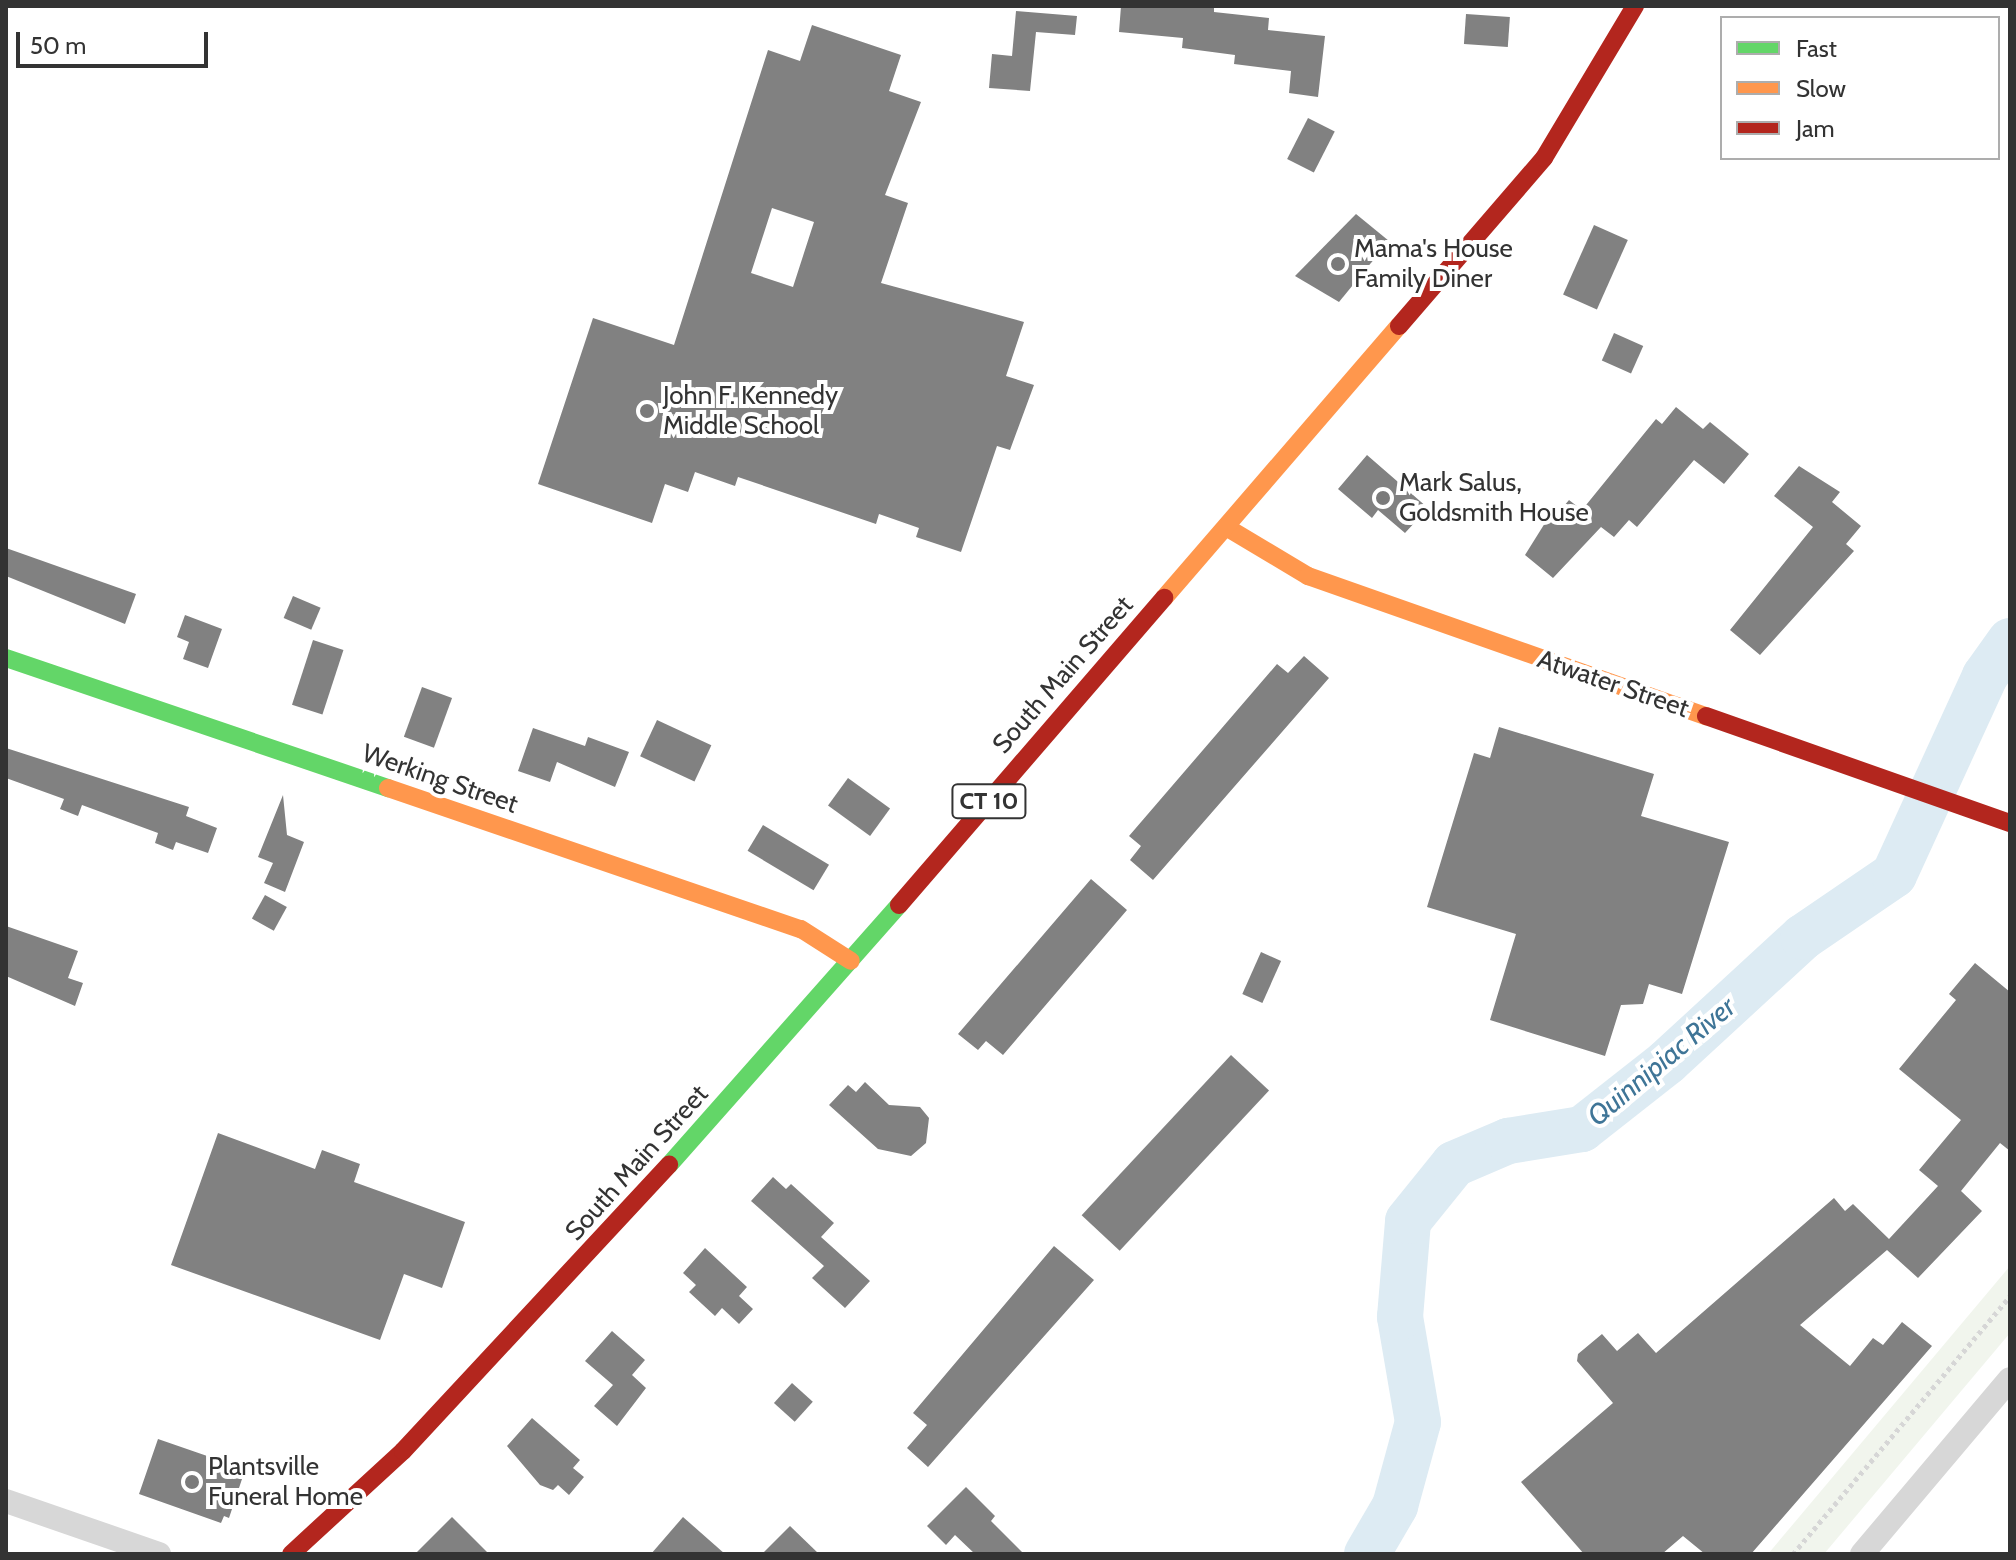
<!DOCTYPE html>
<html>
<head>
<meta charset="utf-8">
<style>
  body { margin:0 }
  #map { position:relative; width:2016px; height:1560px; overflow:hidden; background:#fff; font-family:Cabin,sans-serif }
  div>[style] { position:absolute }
  .green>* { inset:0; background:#f1f5ed }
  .river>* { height:46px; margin:-23px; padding:0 23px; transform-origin:23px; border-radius:23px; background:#ddebf3 }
  .building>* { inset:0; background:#818181; transform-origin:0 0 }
  .path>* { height:5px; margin-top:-2.5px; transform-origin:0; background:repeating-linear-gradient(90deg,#d6d6d6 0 4px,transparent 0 8px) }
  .street>* { height:24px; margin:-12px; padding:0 12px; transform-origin:12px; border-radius:12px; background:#d7d7d7 }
  .fast>* { height:18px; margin:-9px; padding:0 9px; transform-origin:9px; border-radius:9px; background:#63d668 }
  .slow>* { height:18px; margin:-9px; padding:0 9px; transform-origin:9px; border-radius:9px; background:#ff974d }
  .jam>* { height:18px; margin:-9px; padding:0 9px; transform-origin:9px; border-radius:9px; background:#b3261e }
  .dots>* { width:22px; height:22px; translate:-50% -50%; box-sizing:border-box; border:4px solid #fff; border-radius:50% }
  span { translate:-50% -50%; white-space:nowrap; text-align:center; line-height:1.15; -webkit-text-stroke:8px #fff; paint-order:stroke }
  .shield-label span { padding:2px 6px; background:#fff; border:2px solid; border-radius:6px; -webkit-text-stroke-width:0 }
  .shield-label { font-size:24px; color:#333; font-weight:700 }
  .poi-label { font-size:26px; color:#333 }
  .left { translate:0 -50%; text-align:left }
  .street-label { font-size:26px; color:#333 }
  .water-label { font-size:28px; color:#3f7597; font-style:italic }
  .frame { position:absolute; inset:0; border:8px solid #333; pointer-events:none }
  .legend { position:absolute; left:1720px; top:16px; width:280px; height:144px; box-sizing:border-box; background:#fff; border:2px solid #adadad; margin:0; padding:10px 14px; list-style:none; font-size:24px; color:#333 }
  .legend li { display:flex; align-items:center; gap:16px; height:40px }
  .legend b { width:40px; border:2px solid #adadad }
  .scale { position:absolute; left:16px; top:32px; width:192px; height:36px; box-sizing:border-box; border:4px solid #333; border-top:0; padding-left:10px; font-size:24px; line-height:28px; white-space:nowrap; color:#333; -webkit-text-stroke:6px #fff; paint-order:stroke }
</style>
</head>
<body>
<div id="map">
  <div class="green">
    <i style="clip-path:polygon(2010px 1266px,2010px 1333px,1824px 1554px,1768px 1554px)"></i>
  </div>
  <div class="river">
    <i style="left:1367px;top:1554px;width:56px;rotate:-59.7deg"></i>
    <i style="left:1395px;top:1506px;width:87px;rotate:-74.7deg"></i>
    <i style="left:1418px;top:1422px;width:107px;rotate:-99.7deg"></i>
    <i style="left:1400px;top:1317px;width:96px;rotate:-85.2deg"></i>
    <i style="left:1408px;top:1221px;width:73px;rotate:-51.1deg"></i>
    <i style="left:1454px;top:1164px;width:59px;rotate:-23.1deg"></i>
    <i style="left:1508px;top:1141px;width:75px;rotate:-9.2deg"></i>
    <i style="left:1582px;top:1129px;width:108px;rotate:-38.2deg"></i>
    <i style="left:1667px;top:1062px;width:185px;rotate:-42.6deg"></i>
    <i style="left:1803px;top:937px;width:110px;rotate:-34.3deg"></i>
    <i style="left:1894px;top:875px;width:219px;rotate:-65.4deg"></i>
    <i style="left:1985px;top:676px;width:43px;rotate:-54.5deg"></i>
  </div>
  <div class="building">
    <i style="clip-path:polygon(1121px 6px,1214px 6px,1214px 12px,1269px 18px,1268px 30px,1325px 36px,1318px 97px,1289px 93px,1291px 71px,1234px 64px,1235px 55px,1182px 48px,1183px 38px,1119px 32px)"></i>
    <i style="clip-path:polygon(1016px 11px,1077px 16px,1075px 35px,1036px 32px,1030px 91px,989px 88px,992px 54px,1012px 56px)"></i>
    <i style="left:1466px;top:14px;width:44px;height:30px;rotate:4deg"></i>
    <i style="clip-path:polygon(evenodd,812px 25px,901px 55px,889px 91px,921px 102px,885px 195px,908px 203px,881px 283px,1024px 322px,1006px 376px,1034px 385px,1010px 450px,997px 446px,961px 552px,916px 537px,919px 528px,879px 514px,876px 524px,738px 477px,735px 486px,695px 472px,688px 492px,665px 484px,652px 523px,538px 484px,593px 318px,674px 345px,768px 50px,800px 61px,812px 25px,772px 208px,814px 222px,793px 287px,751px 273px,772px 208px)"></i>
    <i style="left:1308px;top:118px;width:30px;height:46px;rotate:27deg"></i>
    <i style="clip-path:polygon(1356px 214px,1389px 241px,1339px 302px,1295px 276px)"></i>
    <i style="left:1594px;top:225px;width:37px;height:76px;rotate:24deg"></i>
    <i style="left:1614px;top:333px;width:32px;height:30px;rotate:24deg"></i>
    <i style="clip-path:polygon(1676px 407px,1703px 429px,1710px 422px,1749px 454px,1724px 484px,1694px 460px,1637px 527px,1629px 520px,1614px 537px,1601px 527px,1553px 578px,1525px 555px,1550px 515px,1554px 518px,1569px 500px,1582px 510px,1656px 419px,1662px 424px)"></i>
    <i style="clip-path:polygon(1367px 455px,1428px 508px,1405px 533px,1378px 510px,1372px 518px,1338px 489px)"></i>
    <i style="clip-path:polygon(1799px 466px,1840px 492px,1832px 502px,1861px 526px,1846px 544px,1854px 551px,1760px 655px,1730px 630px,1813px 527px,1774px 496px)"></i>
    <i style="clip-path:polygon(6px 548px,136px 594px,125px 624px,6px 576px)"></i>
    <i style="left:293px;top:596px;width:30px;height:24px;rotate:23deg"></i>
    <i style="clip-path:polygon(185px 615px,222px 629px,208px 668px,183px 659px,189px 642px,177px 637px)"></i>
    <i style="left:313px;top:640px;width:32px;height:68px;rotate:18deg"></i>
    <i style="clip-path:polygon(1304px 656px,1329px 678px,1153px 880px,1130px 860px,1141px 846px,1129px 836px,1277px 664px,1288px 673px)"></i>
    <i style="left:422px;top:687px;width:32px;height:53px;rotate:20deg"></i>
    <i style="left:657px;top:720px;width:60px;height:40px;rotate:25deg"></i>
    <i style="clip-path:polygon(1499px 727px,1654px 774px,1641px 816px,1729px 842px,1682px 994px,1649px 984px,1643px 1004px,1621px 1005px,1605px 1056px,1490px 1020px,1516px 934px,1427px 907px,1474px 753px,1490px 758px)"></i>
    <i style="clip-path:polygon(533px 728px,585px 746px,588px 737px,629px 752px,615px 787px,557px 762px,550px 782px,518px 771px)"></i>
    <i style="clip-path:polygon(6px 748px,189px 807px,186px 816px,217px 828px,208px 853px,176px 842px,173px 850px,155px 843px,158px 833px,82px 805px,78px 816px,60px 809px,64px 799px,6px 778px)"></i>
    <i style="left:848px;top:778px;width:52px;height:34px;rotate:36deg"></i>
    <i style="clip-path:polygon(283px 795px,287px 835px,304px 842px,285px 892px,264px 883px,273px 863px,258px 857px)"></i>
    <i style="left:763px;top:825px;width:77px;height:30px;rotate:31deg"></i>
    <i style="clip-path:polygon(1091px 879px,1127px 910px,1003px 1055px,986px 1041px,978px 1050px,958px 1034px)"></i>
    <i style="left:265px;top:895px;width:25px;height:27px;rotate:29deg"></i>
    <i style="clip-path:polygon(6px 926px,78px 951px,68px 978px,83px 983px,75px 1006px,6px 976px)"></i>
    <i style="left:1261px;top:952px;width:22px;height:46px;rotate:24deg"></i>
    <i style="clip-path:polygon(1975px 963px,2010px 992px,2010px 1151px,2000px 1143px,1961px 1191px,1982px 1211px,1918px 1278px,1887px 1250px,1800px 1325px,1850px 1366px,1873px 1338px,1883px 1345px,1902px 1322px,1932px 1346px,1751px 1554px,1705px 1554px,1683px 1536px,1662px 1554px,1584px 1554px,1521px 1482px,1613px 1403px,1577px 1361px,1578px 1354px,1602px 1334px,1617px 1351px,1638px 1333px,1656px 1353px,1834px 1198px,1845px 1211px,1853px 1204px,1889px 1239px,1938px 1186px,1919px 1170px,1961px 1120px,1899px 1069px,1956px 1000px,1949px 994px)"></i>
    <i style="left:1231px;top:1055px;width:52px;height:219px;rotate:43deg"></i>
    <i style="clip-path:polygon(865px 1082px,889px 1105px,920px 1107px,929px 1118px,926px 1143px,911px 1156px,878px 1149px,829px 1105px,848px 1085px,856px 1092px)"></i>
    <i style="clip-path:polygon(218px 1133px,315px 1169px,322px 1150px,360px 1164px,354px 1182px,465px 1222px,442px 1288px,404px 1274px,380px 1340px,171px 1265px)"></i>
    <i style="clip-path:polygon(773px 1177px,786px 1189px,791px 1184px,834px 1223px,821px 1237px,870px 1281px,845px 1308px,812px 1278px,824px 1266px,751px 1201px)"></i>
    <i style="clip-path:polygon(1054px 1246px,1094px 1280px,928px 1467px,907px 1448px,927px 1425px,913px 1413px)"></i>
    <i style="clip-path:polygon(705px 1248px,747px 1287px,739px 1296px,753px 1309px,739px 1324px,722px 1308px,715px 1316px,689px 1292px,696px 1285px,683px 1273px)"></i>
    <i style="clip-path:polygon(612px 1331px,645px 1360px,632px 1375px,646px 1388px,617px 1426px,594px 1406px,613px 1385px,585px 1361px)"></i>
    <i style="left:792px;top:1383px;width:28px;height:27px;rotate:42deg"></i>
    <i style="clip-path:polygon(532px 1418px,580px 1460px,573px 1468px,584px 1477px,569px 1495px,558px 1485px,553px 1490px,540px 1485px,507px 1446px)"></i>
    <i style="clip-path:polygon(158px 1439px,239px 1467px,236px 1473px,243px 1476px,229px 1518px,224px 1516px,221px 1523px,139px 1494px)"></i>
    <i style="clip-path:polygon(966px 1487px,995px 1516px,991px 1521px,1024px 1554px,975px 1554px,955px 1535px,946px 1545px,927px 1526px)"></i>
    <i style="clip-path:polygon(452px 1517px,489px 1554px,415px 1554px)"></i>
    <i style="clip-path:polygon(683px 1517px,725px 1554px,651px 1554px)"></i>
    <i style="clip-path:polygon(790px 1526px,819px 1554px,762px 1554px)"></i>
  </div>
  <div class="path">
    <i style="left:1793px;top:1554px;width:337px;rotate:-49.9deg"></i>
  </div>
  <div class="street">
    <i style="left:6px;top:1501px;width:162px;rotate:19.1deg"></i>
    <i style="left:1862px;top:1554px;width:229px;rotate:-49.8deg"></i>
  </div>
  <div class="fast">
    <i style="left:6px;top:658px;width:404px;rotate:18.8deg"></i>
    <i style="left:669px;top:1165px;width:347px;rotate:-48.5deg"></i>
  </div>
  <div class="slow">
    <i style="left:1226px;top:527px;width:96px;rotate:30.9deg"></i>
    <i style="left:1308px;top:576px;width:422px;rotate:19.4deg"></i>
    <i style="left:1164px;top:598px;width:359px;rotate:-49.2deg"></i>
    <i style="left:388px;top:788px;width:436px;rotate:18.9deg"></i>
    <i style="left:801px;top:929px;width:59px;rotate:32.6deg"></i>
  </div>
  <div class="jam">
    <i style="left:1399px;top:326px;width:222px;rotate:-49.2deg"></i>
    <i style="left:1544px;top:158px;width:177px;rotate:-59.1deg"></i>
    <i style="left:1706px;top:716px;width:322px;rotate:19.4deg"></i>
    <i style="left:899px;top:905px;width:406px;rotate:-49.2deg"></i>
    <i style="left:291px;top:1554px;width:152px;rotate:-42.6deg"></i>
    <i style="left:403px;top:1451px;width:391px;rotate:-47.1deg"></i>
  </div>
  <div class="dots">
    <i style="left:1338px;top:264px;background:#7a7a7a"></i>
    <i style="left:647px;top:411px;background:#7a7a7a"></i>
    <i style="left:1383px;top:498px;background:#7a7a7a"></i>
    <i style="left:192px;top:1482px;background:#7a7a7a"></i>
  </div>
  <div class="shield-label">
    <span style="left:989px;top:801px">CT 10</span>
  </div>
  <div class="poi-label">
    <span class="left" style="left:1354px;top:264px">Mama's House<br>Family Diner</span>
    <span class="left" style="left:663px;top:411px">John F. Kennedy<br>Middle School</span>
    <span class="left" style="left:1399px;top:498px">Mark Salus,<br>Goldsmith House</span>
    <span class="left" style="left:208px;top:1482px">Plantsville<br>Funeral Home</span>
  </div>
  <div class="street-label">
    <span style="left:1063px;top:675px;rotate:-49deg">South Main Street</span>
    <span style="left:1613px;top:684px;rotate:19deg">Atwater Street</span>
    <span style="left:440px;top:779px;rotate:19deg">Werking Street</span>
    <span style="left:637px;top:1163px;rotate:-48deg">South Main Street</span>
  </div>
  <div class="water-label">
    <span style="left:1661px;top:1061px;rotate:-40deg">Quinnipiac River</span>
  </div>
  <div class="frame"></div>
  <ul class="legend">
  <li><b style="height:10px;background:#63d668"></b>Fast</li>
  <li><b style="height:10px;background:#ff974d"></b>Slow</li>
  <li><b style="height:10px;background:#b3261e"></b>Jam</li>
  </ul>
  <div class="scale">50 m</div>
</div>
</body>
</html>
